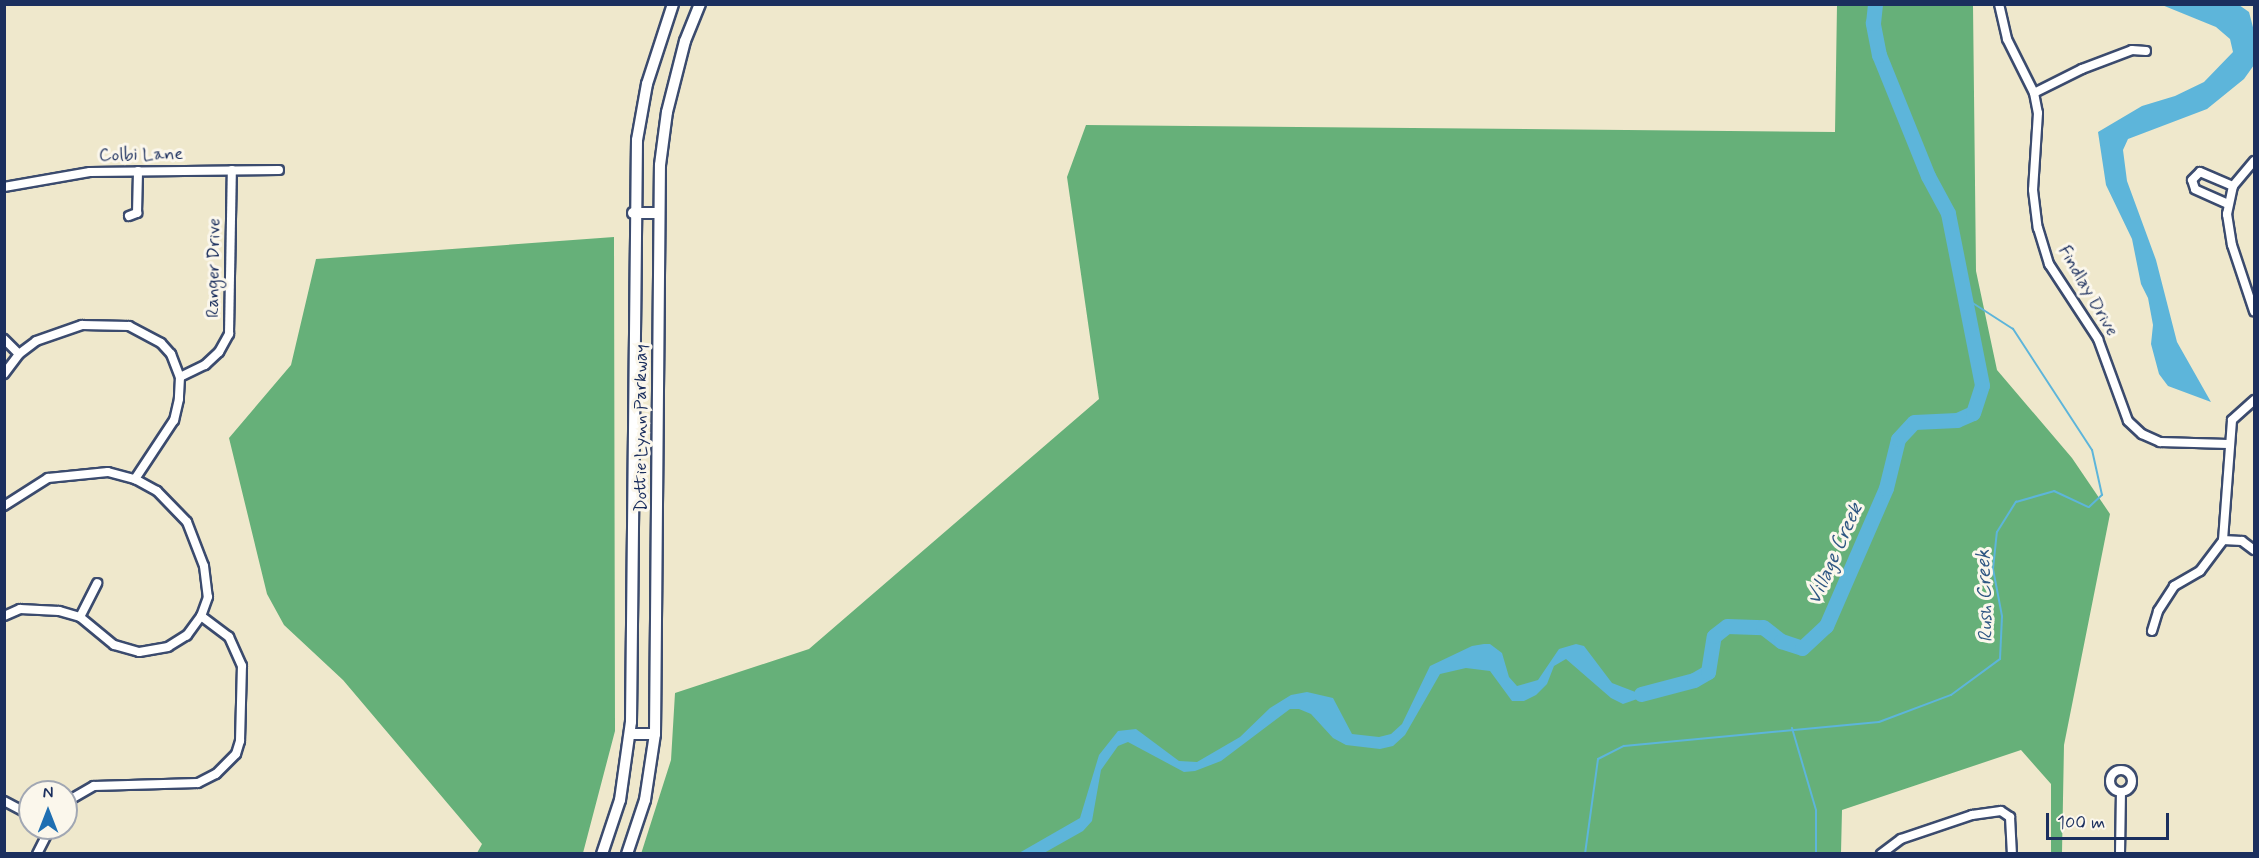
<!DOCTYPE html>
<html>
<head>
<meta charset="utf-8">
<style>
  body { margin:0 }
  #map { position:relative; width:2259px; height:858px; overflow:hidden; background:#efe8cc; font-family:Mynerve,sans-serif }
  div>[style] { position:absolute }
  .forest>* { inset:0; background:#66b079 }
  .water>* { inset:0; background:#5db5da }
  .stream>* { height:2px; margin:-1px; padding:0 1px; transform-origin:1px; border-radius:1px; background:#5db5da }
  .river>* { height:15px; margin:-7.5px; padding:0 7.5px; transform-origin:7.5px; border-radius:7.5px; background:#5db5da }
  .roads { filter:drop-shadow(2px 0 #3b4b6e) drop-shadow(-2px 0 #3b4b6e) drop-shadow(0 2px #3b4b6e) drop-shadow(0 -2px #3b4b6e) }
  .minor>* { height:8px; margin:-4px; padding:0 4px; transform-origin:4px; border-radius:4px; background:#fff }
  .minor>.ring { margin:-4px; padding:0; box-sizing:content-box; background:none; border:8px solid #fff; border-radius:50% }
  .major>* { height:10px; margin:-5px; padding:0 5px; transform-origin:5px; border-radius:5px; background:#fff }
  span { translate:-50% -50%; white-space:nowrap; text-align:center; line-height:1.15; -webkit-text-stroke:6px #fbf7ec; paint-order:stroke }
  .street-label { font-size:18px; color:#1b2f5e }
  .water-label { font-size:20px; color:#2f5783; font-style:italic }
  .frame { position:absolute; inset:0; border:6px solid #1b2f5e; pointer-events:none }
  .north { position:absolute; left:18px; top:780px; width:60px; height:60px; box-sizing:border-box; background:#fbf7ec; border:2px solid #a1a7b3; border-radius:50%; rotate:0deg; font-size:16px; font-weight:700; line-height:24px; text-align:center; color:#1b2f5e }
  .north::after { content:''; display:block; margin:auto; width:21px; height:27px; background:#1f6fb2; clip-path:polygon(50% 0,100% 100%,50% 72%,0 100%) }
  .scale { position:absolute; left:2046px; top:813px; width:123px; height:27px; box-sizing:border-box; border:3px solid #1b2f5e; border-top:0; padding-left:8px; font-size:18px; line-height:21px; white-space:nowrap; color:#1b2f5e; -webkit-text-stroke:4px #fbf7ec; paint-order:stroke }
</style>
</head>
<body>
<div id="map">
  <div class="forest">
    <i style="clip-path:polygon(1837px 5px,1973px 5px,1976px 271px,1997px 370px,2072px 458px,2110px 514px,2064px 745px,2062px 853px,2051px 853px,2051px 784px,2021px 750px,1842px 810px,1841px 853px,641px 854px,671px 760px,675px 693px,809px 649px,1099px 399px,1067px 177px,1086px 125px,1835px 132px)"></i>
    <i style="clip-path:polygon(614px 237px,615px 731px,583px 853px,477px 853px,482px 844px,343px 680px,284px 625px,267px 594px,229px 438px,291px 365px,316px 259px)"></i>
  </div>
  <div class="water">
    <i style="clip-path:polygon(2162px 5px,2239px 5px,2249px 12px,2254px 31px,2254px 65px,2244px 79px,2207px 109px,2128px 139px,2123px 150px,2127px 181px,2156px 260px,2177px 342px,2211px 402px,2168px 386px,2159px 374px,2151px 344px,2153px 325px,2148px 298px,2141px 284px,2132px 239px,2106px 185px,2098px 132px,2142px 106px,2175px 96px,2204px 82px,2233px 52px,2230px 39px,2216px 27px)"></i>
    <i style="clip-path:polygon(1484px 644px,1490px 644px,1502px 653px,1509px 677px,1517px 686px,1538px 680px,1559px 649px,1576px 644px,1584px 646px,1612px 683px,1638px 693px,1660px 691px,1623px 704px,1611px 698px,1566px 659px,1554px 666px,1547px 684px,1536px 695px,1524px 701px,1512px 701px,1490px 671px,1466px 668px,1440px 674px,1405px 735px,1393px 746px,1380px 749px,1346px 745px,1333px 738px,1311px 714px,1299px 709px,1290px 709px,1221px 761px,1195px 771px,1184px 772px,1128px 742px,1118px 746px,1101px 770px,1092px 821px,1083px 831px,1044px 853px,1019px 853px,1080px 818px,1099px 755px,1118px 731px,1136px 729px,1179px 761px,1197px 762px,1240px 737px,1270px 708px,1291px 695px,1307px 692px,1333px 698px,1352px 734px,1379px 737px,1391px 734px,1402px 724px,1430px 666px,1472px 646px)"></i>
  </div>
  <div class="stream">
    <i style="left:1792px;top:728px;width:85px;rotate:73.7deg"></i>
    <i style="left:1816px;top:810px;width:44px;rotate:90deg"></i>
    <i style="left:1585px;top:854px;width:96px;rotate:-82.2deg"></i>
    <i style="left:1598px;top:759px;width:29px;rotate:-27deg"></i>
    <i style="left:1624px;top:746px;width:256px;rotate:-5.4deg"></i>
    <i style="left:1879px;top:722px;width:77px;rotate:-20.6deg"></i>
    <i style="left:1951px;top:695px;width:61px;rotate:-36.3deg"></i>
    <i style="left:2000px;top:659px;width:43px;rotate:-87.3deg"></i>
    <i style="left:2002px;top:616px;width:48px;rotate:-100.8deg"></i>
    <i style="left:1993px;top:569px;width:37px;rotate:-84deg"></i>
    <i style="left:1997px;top:532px;width:36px;rotate:-58deg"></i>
    <i style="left:2016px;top:502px;width:40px;rotate:-16deg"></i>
    <i style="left:2054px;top:491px;width:38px;rotate:25deg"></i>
    <i style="left:2089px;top:507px;width:18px;rotate:-43deg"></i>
    <i style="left:2102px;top:495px;width:46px;rotate:-102.5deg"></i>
    <i style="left:2092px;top:450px;width:145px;rotate:-123.1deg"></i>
    <i style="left:2013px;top:329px;width:54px;rotate:-147.2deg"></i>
  </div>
  <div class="river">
    <i style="left:1641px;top:694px;width:55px;rotate:-14.8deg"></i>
    <i style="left:1694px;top:680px;width:16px;rotate:-30deg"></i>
    <i style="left:1708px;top:672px;width:36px;rotate:-81deg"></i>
    <i style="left:1714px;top:636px;width:16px;rotate:-38deg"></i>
    <i style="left:1727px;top:626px;width:36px;rotate:2deg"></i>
    <i style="left:1763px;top:627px;width:23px;rotate:38deg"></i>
    <i style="left:1781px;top:641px;width:22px;rotate:18deg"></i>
    <i style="left:1802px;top:648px;width:33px;rotate:-43deg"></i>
    <i style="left:1826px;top:626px;width:150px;rotate:-66.5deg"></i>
    <i style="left:1886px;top:488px;width:50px;rotate:-76.2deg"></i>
    <i style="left:1898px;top:439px;width:23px;rotate:-47deg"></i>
    <i style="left:1914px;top:422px;width:43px;rotate:-2.7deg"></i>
    <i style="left:1957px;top:420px;width:17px;rotate:-24deg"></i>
    <i style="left:1973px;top:413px;width:29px;rotate:-72deg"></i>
    <i style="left:1982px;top:385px;width:175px;rotate:-101.2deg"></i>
    <i style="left:1948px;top:213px;width:42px;rotate:-118.4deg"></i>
    <i style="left:1928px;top:176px;width:131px;rotate:-112deg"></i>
    <i style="left:1879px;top:55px;width:33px;rotate:-101deg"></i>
    <i style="left:1873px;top:23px;width:19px;rotate:-84deg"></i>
  </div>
  <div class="roads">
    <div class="minor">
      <i style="left:1999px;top:4px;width:36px;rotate:77deg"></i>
      <i style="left:2007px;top:39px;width:60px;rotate:63.4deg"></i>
      <i style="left:2034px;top:93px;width:20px;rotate:79deg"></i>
      <i style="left:2038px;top:113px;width:77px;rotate:93.7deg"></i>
      <i style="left:2033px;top:190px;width:38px;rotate:83deg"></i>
      <i style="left:2038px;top:228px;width:38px;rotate:73deg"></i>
      <i style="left:2049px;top:264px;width:90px;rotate:56.8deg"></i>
      <i style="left:2098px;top:339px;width:87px;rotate:69.9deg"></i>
      <i style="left:2128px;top:421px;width:19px;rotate:43deg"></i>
      <i style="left:2142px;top:434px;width:20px;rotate:24deg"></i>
      <i style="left:2160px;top:442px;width:68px;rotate:1.7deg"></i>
      <i style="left:2034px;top:93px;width:54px;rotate:-26.6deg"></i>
      <i style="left:2082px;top:69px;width:53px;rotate:-20.8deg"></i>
      <i style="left:2132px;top:50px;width:14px;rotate:4deg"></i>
      <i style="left:2254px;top:161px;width:33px;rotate:130deg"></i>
      <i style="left:2233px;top:186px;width:29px;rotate:102deg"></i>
      <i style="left:2227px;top:214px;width:31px;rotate:81deg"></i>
      <i style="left:2232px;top:245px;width:70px;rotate:71.6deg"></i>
      <i style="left:4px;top:187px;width:87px;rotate:-9.9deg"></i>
      <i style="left:90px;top:172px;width:189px;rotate:-0.6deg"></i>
      <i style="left:2228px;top:204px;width:36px;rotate:-156deg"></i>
      <i style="left:2195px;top:189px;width:9px;rotate:-108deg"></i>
      <i style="left:2192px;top:180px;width:11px;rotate:-45deg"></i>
      <i style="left:2200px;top:172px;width:36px;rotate:23deg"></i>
      <i style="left:129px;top:216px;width:9px;rotate:-21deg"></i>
      <i style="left:137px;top:213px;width:42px;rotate:-88.6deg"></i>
      <i style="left:4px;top:339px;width:21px;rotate:45deg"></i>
      <i style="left:4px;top:374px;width:25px;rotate:-53deg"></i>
      <i style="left:19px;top:354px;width:21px;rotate:-37deg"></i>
      <i style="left:36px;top:341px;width:49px;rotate:-19.2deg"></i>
      <i style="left:82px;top:325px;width:47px;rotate:1.2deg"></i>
      <i style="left:129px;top:326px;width:36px;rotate:28deg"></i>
      <i style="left:161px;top:343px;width:15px;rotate:48deg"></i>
      <i style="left:171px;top:354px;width:25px;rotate:69deg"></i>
      <i style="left:180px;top:377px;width:22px;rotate:93deg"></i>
      <i style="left:179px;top:399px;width:22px;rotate:103deg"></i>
      <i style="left:174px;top:420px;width:71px;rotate:123.5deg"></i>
      <i style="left:180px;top:377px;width:28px;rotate:-26deg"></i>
      <i style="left:205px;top:365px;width:19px;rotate:-43deg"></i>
      <i style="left:219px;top:352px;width:21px;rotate:-61deg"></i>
      <i style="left:229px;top:334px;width:164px;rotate:-89deg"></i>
      <i style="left:4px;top:506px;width:52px;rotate:-32.5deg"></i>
      <i style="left:48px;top:478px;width:60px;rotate:-5.7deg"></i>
      <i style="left:108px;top:472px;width:28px;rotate:15deg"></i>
      <i style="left:135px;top:479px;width:25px;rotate:29deg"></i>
      <i style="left:157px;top:491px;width:43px;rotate:45.9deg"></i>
      <i style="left:187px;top:522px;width:47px;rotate:68.9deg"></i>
      <i style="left:204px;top:566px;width:31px;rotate:83deg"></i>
      <i style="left:208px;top:597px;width:20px;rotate:110deg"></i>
      <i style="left:201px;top:616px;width:24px;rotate:126deg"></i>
      <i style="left:187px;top:635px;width:22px;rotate:148deg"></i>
      <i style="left:168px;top:647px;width:29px;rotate:170deg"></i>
      <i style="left:139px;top:652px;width:26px;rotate:-164deg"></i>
      <i style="left:114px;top:645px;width:44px;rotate:-140.5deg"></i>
      <i style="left:80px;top:617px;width:22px;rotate:-164deg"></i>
      <i style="left:59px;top:611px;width:39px;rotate:-177deg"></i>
      <i style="left:20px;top:609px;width:17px;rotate:156deg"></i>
      <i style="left:2223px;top:540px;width:19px;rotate:3deg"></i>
      <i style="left:2242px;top:541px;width:15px;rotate:37deg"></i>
      <i style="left:80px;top:617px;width:38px;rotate:-63deg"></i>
      <i style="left:2152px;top:631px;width:21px;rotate:-73deg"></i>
      <i style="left:2158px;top:611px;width:30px;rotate:-57deg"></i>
      <i style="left:2174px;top:586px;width:30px;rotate:-30deg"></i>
      <i style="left:2200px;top:571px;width:39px;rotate:-53deg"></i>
      <i style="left:2223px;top:540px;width:120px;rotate:-85.7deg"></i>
      <i style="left:2232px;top:420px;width:30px;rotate:-42deg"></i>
      <i class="ring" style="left:2110px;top:770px;width:14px;height:14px"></i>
      <i style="left:4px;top:801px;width:30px;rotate:28deg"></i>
      <i style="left:66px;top:802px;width:32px;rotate:-30deg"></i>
      <i style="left:94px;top:786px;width:104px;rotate:-1.7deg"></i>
      <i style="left:198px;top:783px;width:20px;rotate:-27deg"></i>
      <i style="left:216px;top:774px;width:28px;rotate:-45deg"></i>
      <i style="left:236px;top:754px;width:14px;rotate:-73deg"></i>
      <i style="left:240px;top:741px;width:75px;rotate:-88.5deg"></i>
      <i style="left:242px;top:666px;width:32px;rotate:-114deg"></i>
      <i style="left:229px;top:637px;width:35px;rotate:-143deg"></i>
      <i style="left:37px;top:854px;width:29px;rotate:-63deg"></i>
      <i style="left:1881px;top:854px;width:25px;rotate:-37deg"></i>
      <i style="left:1901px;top:839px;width:75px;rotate:-18.7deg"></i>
      <i style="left:1972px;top:815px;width:29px;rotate:-8deg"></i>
      <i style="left:2001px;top:811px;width:11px;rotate:34deg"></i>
      <i style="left:2010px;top:817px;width:37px;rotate:87deg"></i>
      <i style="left:2120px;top:854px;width:62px;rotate:-89.1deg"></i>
    </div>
    <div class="major">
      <i style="left:633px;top:213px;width:26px"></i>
      <i style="left:630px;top:734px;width:25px"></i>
      <i style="left:602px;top:854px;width:57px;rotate:-71.6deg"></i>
      <i style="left:620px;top:800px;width:79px;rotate:-82deg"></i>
      <i style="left:631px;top:722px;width:582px;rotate:-89.41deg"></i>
      <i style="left:637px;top:140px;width:57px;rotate:-79.9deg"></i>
      <i style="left:647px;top:84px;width:84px;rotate:-72deg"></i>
      <i style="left:627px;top:854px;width:57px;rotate:-71.6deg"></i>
      <i style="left:645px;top:800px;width:67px;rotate:-81.4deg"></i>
      <i style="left:655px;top:734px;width:569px;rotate:-89.5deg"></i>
      <i style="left:660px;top:165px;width:53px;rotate:-82.5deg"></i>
      <i style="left:667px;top:112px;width:73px;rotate:-75.8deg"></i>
      <i style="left:685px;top:41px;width:40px;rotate:-68deg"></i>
    </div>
  </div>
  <div class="street-label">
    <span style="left:141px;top:155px;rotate:-1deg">Colbi Lane</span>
    <span style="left:214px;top:268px;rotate:-89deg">Ranger Drive</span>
    <span style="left:2088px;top:291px;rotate:60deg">Findlay Drive</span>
    <span style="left:641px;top:428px;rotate:-90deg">Dottie Lynn Parkway</span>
  </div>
  <div class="water-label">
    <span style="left:1835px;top:554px;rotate:-66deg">Village Creek</span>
    <span style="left:1985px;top:596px;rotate:-92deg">Rush Creek</span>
  </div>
  <div class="frame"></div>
  <div class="north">N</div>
  <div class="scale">100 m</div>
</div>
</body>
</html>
